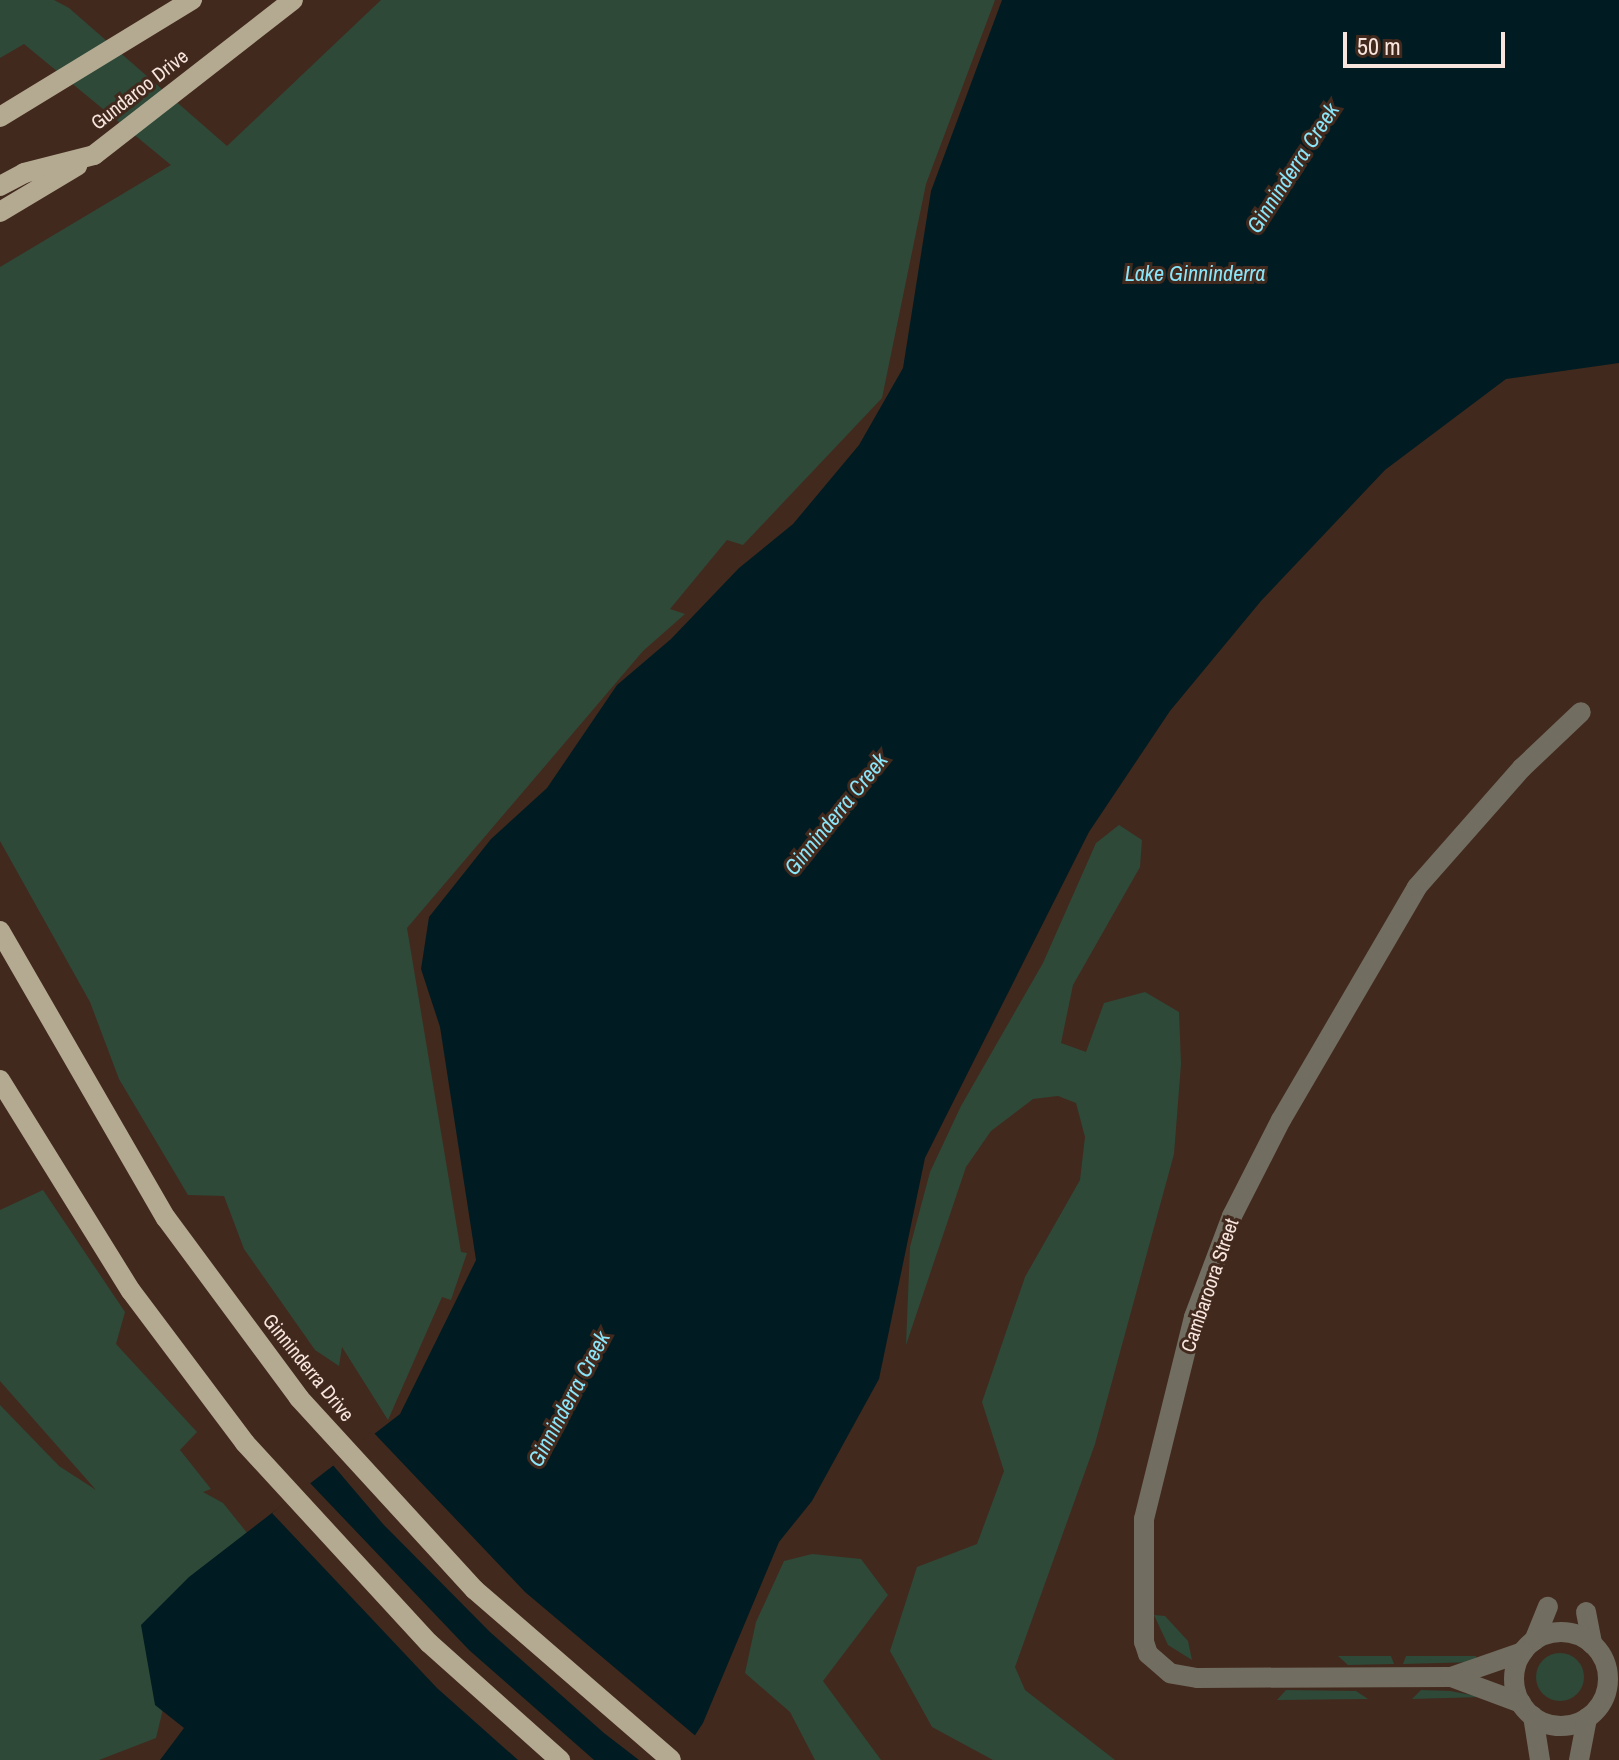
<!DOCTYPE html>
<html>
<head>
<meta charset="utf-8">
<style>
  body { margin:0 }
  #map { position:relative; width:1619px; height:1760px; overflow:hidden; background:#42291d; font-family:"Archivo Narrow",sans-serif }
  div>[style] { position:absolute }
  .green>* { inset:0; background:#2e4938 }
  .round { border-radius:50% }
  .water>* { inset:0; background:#001c22 }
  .pier>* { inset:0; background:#42291d }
  .minor>* { height:20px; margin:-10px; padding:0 10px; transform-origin:10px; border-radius:10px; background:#726d61 }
  .minor>.ring { margin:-10px; padding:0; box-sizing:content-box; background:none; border:20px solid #726d61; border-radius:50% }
  .major>* { height:20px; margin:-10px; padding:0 10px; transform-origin:10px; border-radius:10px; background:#b4aa91 }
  span { translate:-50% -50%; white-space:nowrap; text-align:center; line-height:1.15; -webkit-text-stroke:6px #42291d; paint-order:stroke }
  .street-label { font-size:20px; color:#f7e5de }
  .water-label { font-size:22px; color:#8ae5f9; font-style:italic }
  .scale { position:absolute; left:1343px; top:32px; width:162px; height:36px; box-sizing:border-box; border:4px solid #f7e5de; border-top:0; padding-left:10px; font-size:24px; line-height:28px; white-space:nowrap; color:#f7e5de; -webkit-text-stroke:6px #42291d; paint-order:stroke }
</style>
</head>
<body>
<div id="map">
  <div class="green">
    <i style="clip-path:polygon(0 0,54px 0,69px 8px,227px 146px,381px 0,995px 0,926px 184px,882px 398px,743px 545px,727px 540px,670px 609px,685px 614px,643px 651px,407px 928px,461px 1252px,467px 1253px,451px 1300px,442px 1297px,388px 1420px,342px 1347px,339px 1366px,315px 1350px,244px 1249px,224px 1196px,188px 1195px,119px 1079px,90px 1002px,0 841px,0 267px,171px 165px,24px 44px,0 58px)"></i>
    <i style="clip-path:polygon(1119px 825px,1142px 840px,1140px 867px,1073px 985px,1061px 1043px,1086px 1052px,1104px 1003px,1145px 992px,1179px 1012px,1181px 1064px,1174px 1154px,1095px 1444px,1015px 1667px,1025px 1690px,1115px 1760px,993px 1760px,932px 1727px,890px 1651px,917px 1567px,977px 1544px,1004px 1471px,982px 1402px,1025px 1277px,1080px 1180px,1085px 1137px,1076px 1103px,1058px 1096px,1033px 1099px,991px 1131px,966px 1167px,906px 1345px,910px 1247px,930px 1172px,961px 1106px,1043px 963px,1096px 843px)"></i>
    <i style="clip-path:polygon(43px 1190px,125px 1312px,116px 1344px,197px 1432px,180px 1450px,211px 1489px,203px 1492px,223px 1503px,248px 1534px,196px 1572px,156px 1738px,99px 1760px,0 1760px,0 1405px,59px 1466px,96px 1490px,0 1381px,0 1210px)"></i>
    <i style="clip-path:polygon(812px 1554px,861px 1559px,888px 1595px,823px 1681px,881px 1760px,815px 1760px,790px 1712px,745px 1673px,756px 1622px,784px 1561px)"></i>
    <i style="clip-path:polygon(1154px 1615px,1165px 1616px,1188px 1641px,1192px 1660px,1168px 1645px)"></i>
    <i class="round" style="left:1536px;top:1653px;width:48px;height:48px"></i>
    <i style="clip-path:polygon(1338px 1656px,1391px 1656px,1394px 1664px,1348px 1665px)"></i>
    <i style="clip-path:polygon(1406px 1656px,1476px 1656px,1477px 1662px,1403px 1664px)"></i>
    <i style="clip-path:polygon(1286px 1690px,1356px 1691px,1368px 1699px,1277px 1700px)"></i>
    <i style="clip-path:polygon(1421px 1690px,1450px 1691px,1482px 1697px,1412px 1699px)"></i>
  </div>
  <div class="water">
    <i style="clip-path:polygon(1002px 0,1619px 0,1619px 363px,1506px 379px,1385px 470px,1261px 601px,1170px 711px,1089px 832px,925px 1158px,879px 1379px,812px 1501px,779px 1542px,703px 1723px,679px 1760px,160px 1760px,184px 1728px,155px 1705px,141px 1625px,189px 1577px,400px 1414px,476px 1260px,440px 1027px,421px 969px,429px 917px,491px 839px,547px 788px,617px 685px,671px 639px,739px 568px,793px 524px,859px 445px,903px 368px,931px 191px)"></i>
  </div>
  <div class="pier">
    <i style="clip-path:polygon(372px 1431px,525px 1592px,698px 1738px,684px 1760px,639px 1760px,604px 1733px,490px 1632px,383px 1524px,332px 1464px)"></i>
    <i style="clip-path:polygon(309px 1482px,469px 1650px,594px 1760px,518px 1760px,437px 1688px,272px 1513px)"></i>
  </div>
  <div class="minor">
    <i style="left:1586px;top:1612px;width:33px;rotate:79deg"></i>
    <i class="ring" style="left:1514px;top:1632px;width:74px;height:74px"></i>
    <i style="left:1534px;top:1641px;width:37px;rotate:-68deg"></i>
    <i style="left:1523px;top:1652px;width:76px;rotate:160.9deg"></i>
    <i style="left:1451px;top:1677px;width:254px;rotate:179.8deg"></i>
    <i style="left:1197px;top:1678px;width:27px;rotate:-170deg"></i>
    <i style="left:1170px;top:1673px;width:29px;rotate:-139deg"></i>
    <i style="left:1148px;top:1654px;width:13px;rotate:-108deg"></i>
    <i style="left:1144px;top:1642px;width:123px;rotate:-90deg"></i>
    <i style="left:1144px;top:1519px;width:208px;rotate:-76.1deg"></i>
    <i style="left:1194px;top:1317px;width:108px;rotate:-69.4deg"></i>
    <i style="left:1232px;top:1216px;width:108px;rotate:-63deg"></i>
    <i style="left:1281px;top:1120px;width:270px;rotate:-59.7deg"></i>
    <i style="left:1417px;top:887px;width:159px;rotate:-48.6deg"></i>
    <i style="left:1522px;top:768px;width:81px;rotate:-43.5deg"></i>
    <i style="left:1451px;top:1677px;width:75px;rotate:20.4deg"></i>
    <i style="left:1533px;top:1716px;width:45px;rotate:81deg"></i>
    <i style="left:1579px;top:1760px;width:43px;rotate:-79.2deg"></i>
  </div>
  <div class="major">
    <i style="left:0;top:117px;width:225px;rotate:-31.4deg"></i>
    <i style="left:0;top:186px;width:27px;rotate:-28deg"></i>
    <i style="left:24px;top:173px;width:72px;rotate:-14.4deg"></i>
    <i style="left:94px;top:155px;width:252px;rotate:-37.9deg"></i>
    <i style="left:0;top:212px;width:90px;rotate:-30.9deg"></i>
    <i style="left:0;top:931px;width:332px;rotate:60deg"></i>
    <i style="left:166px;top:1218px;width:224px;rotate:53.5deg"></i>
    <i style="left:299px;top:1398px;width:260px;rotate:47.5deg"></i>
    <i style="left:475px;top:1590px;width:259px;rotate:40.9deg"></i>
    <i style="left:0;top:1080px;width:248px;rotate:58.2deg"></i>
    <i style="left:131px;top:1291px;width:190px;rotate:53.1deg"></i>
    <i style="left:245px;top:1443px;width:272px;rotate:47.4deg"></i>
    <i style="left:429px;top:1643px;width:176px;rotate:41.8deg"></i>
  </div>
  <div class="street-label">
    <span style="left:139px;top:89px;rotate:-38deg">Gundaroo Drive</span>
    <span style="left:1209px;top:1285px;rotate:-71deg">Cambaroora Street</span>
    <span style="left:309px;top:1367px;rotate:51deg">Ginninderra Drive</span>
  </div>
  <div class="water-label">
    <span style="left:1293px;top:168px;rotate:-57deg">Ginninderra Creek</span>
    <span style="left:1195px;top:274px">Lake Ginninderra</span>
    <span style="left:836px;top:814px;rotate:-51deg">Ginninderra Creek</span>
    <span style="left:569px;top:1399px;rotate:-62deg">Ginninderra Creek</span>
  </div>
  <div class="scale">50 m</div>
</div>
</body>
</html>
